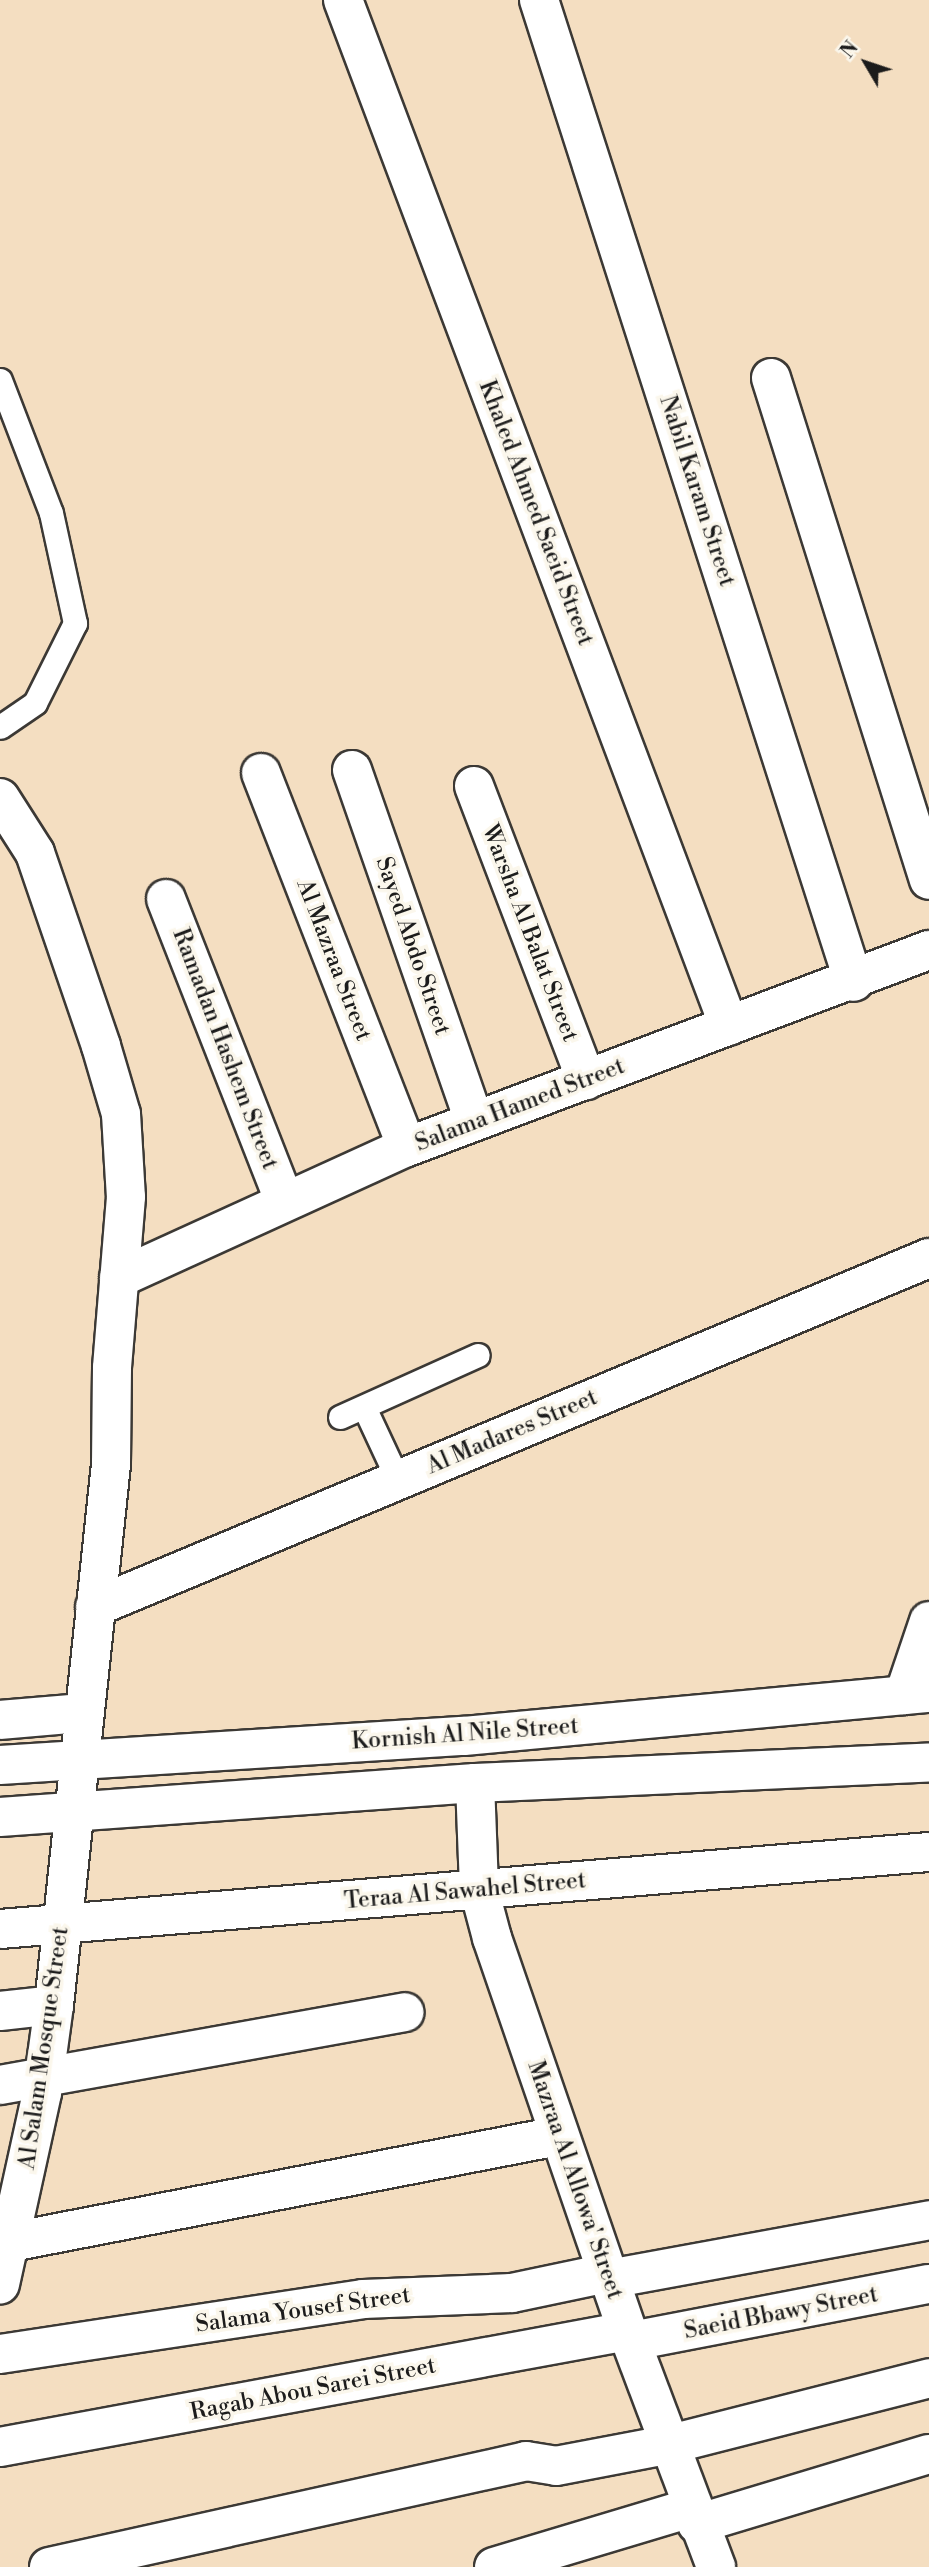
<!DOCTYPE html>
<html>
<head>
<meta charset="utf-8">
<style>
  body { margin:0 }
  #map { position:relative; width:929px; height:2567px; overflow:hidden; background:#f4dec1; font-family:"Libre Bodoni",serif }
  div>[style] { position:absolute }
  .roads { filter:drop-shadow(2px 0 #3c3935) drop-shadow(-2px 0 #3c3935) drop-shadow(0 2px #3c3935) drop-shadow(0 -2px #3c3935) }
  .service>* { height:23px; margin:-11.5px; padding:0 11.5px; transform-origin:11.5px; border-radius:11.5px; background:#fff }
  .minor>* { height:38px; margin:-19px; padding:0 19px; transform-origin:19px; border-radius:19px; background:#fff }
  .primary>* { height:38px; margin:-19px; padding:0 19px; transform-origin:19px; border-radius:19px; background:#fff }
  span { translate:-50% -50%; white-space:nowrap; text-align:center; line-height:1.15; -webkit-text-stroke:7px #fbf7ec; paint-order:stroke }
  .street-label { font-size:23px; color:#1c1c1c }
  .north { position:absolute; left:831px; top:28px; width:70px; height:70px; -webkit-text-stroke:5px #fbf7ec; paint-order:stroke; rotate:309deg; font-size:19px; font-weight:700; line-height:28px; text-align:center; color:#1c1c1c }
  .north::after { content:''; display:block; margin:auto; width:24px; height:32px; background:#1c1c1c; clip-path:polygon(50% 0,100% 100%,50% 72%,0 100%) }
</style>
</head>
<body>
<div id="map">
  <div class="roads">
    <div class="service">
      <i style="left:0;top:380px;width:142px;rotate:69deg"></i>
      <i style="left:51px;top:513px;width:113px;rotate:77.7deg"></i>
      <i style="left:75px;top:623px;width:89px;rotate:116.6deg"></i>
      <i style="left:35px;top:703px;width:42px;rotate:145.6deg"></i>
      <i style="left:364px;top:1407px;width:81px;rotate:65deg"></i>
      <i style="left:340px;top:1417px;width:151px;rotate:-24.2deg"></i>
    </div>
    <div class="minor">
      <i style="left:343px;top:0;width:1096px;rotate:69.38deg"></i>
      <i style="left:539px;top:0;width:1031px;rotate:72.22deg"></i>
      <i style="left:771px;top:378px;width:526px;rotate:72.53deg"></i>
      <i style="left:352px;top:770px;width:372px;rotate:70.8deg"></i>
      <i style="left:261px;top:773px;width:401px;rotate:68.7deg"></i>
      <i style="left:474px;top:786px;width:315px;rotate:69.1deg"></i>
      <i style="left:0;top:798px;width:65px;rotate:57.5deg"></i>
      <i style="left:35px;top:853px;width:204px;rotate:71.1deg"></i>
      <i style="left:101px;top:1046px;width:71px;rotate:73.6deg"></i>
      <i style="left:121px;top:1114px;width:83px;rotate:86.6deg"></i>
      <i style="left:126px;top:1197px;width:172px;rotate:94.7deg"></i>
      <i style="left:112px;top:1368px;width:96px;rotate:90.6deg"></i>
      <i style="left:111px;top:1464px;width:544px;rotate:96.01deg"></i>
      <i style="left:54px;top:2005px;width:89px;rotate:97.8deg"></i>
      <i style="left:42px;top:2093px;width:196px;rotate:102.4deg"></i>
      <i style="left:166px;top:899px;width:323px;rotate:68.6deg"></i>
      <i style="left:119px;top:1278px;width:316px;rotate:-24.5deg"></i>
      <i style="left:407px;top:1147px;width:558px;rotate:-20.68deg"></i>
      <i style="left:95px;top:1607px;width:904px;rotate:-22.71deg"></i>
      <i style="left:904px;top:1695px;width:78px;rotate:-71.3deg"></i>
      <i style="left:0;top:1720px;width:82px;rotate:-4.9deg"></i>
      <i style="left:475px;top:1783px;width:106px;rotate:87.8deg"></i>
      <i style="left:479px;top:1889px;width:51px;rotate:75.1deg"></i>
      <i style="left:492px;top:1938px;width:416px;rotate:71deg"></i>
      <i style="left:627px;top:2331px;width:252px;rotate:69.3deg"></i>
      <i style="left:0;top:1929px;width:932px;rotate:-4.74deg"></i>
      <i style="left:0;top:2011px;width:54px;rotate:-6.3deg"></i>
      <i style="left:0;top:2085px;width:411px;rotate:-10.2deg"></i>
      <i style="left:11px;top:2242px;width:557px;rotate:-10.97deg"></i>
      <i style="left:609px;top:2279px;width:325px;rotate:-10.4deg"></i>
      <i style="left:632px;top:2341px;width:302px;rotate:-10.9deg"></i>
      <i style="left:0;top:2354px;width:367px;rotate:-8.6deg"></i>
      <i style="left:363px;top:2299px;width:149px;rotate:-2.3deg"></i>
      <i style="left:512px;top:2293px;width:97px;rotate:-11.9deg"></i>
      <i style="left:0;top:2447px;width:638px;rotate:-10.48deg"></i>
      <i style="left:697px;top:2524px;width:242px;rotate:-16.8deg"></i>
      <i style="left:49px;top:2567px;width:489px;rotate:-12.5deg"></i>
      <i style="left:526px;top:2461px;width:30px;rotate:9deg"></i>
      <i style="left:556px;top:2466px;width:117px;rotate:-10.8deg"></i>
      <i style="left:671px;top:2444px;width:266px;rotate:-14.3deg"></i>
      <i style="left:494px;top:2567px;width:206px;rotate:-16.7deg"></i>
    </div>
    <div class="primary">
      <i style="left:0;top:1765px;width:465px;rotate:-3.6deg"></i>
      <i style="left:464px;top:1736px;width:467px;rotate:-5.3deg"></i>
      <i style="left:0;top:1817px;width:476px;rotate:-4.1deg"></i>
      <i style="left:475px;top:1783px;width:454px;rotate:-2.6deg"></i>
    </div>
  </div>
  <div class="street-label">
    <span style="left:697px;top:491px;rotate:72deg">Nabil Karam Street</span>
    <span style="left:536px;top:513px;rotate:69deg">Khaled Ahmed Saeid Street</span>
    <span style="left:530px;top:933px;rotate:69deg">Warsha Al Balat Street</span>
    <span style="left:413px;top:946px;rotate:71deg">Sayed Abdo Street</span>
    <span style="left:334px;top:960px;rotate:69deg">Al Mazraa Street</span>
    <span style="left:225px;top:1049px;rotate:69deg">Ramadan Hashem Street</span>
    <span style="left:520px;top:1105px;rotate:-21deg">Salama Hamed Street</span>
    <span style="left:512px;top:1432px;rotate:-23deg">Al Madares Street</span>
    <span style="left:465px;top:1734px;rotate:-4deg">Kornish Al Nile Street</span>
    <span style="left:465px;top:1891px;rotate:-5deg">Teraa Al Sawahel Street</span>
    <span style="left:44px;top:2048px;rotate:-82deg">Al Salam Mosque Street</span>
    <span style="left:575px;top:2180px;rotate:71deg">Mazraa Al Allowa' Street</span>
    <span style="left:303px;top:2310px;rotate:-8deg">Salama Yousef Street</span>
    <span style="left:781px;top:2313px;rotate:-11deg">Saeid Bbawy Street</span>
    <span style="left:313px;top:2389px;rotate:-11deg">Ragab Abou Sarei Street</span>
  </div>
  <div class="north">N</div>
</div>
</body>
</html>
